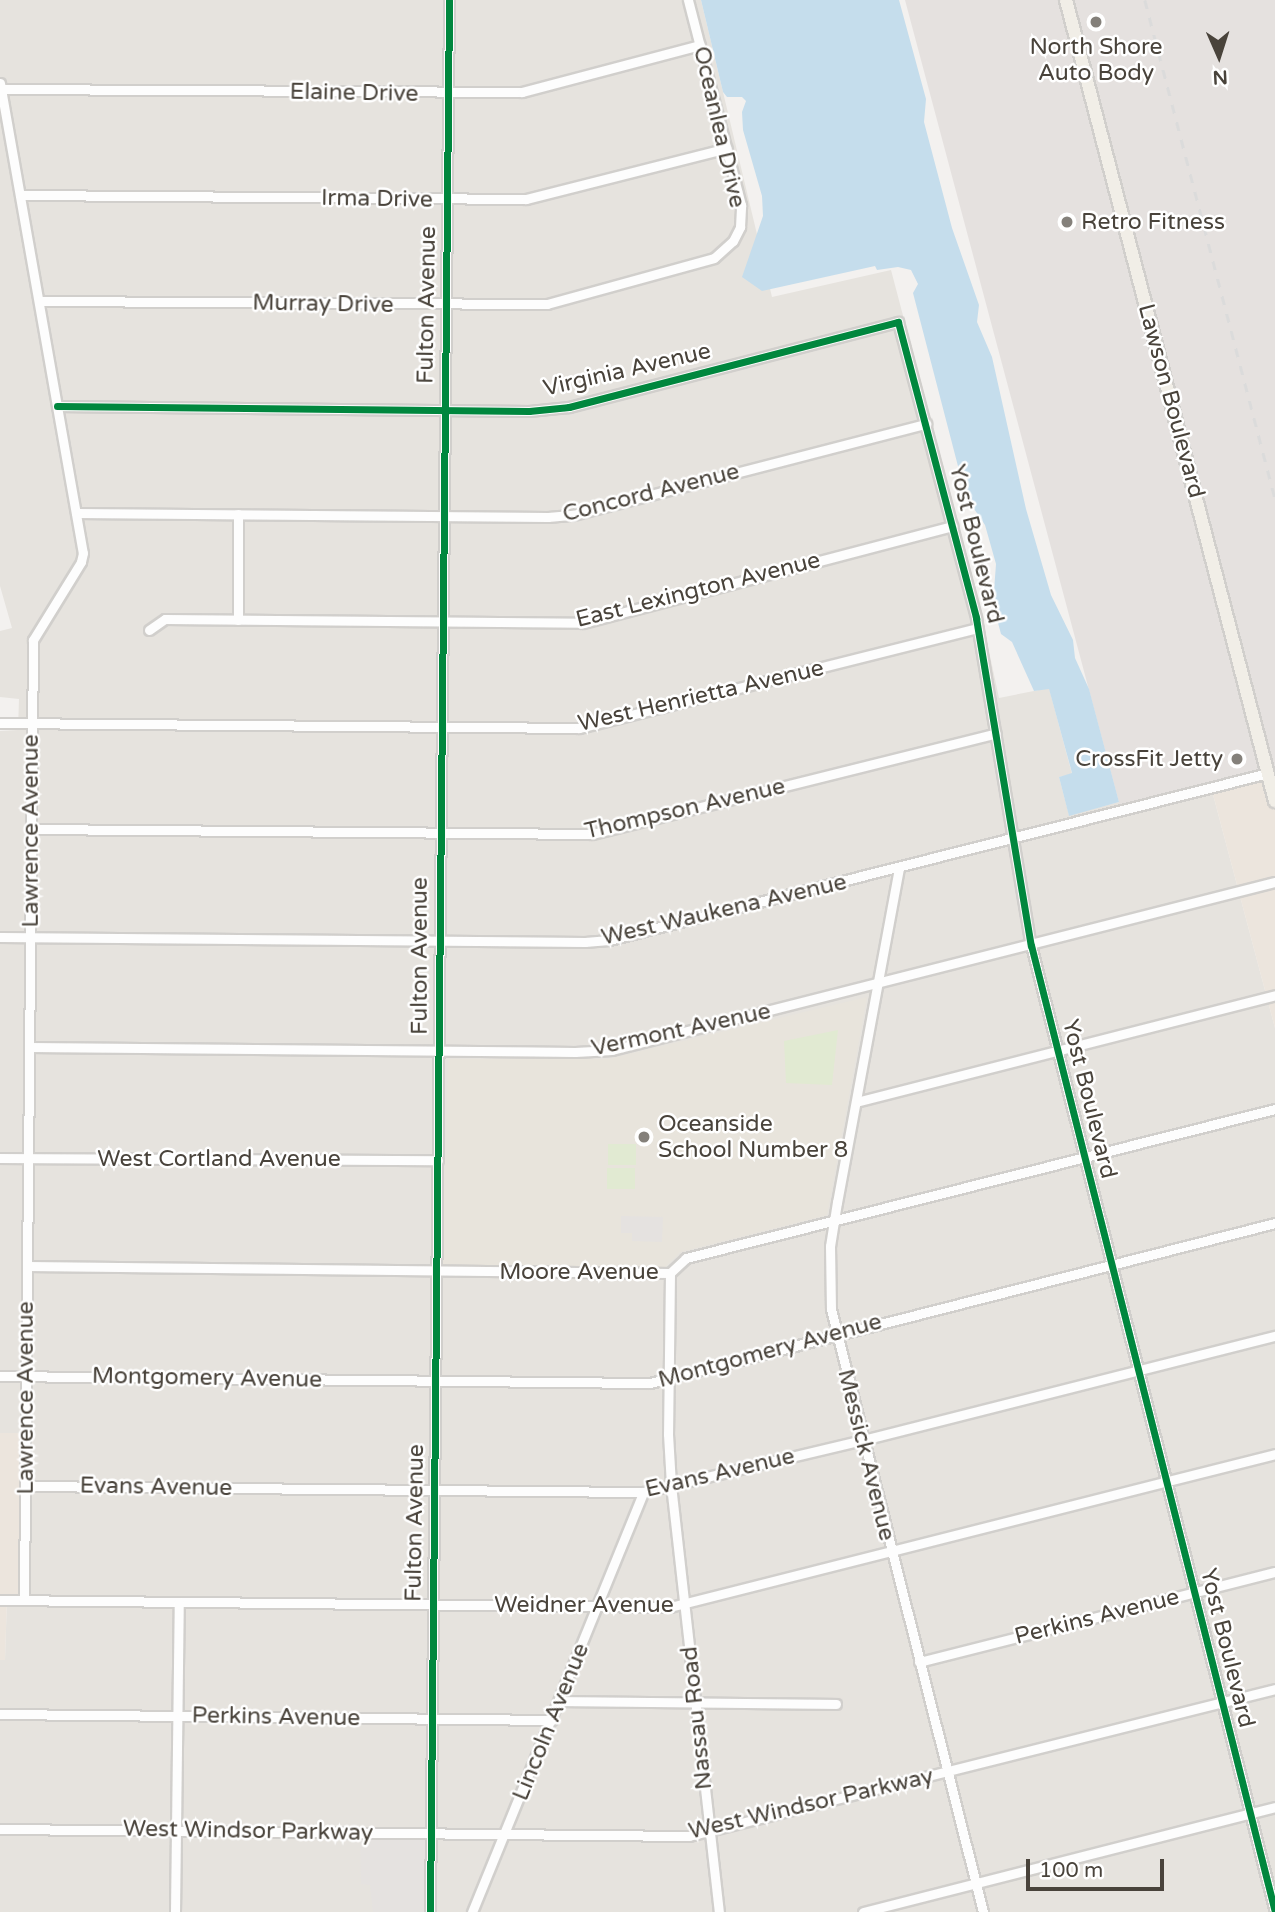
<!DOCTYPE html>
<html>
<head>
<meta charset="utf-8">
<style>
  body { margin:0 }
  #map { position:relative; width:1275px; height:1912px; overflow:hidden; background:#f3f1ef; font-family:"Varela Round",sans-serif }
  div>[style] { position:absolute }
  .residential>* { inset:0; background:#e6e3de }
  .commercial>* { inset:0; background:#ece5dd }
  .industrial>* { inset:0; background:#e5e1df }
  .education>* { inset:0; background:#e8e4dc }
  .green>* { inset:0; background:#e1ead2; transform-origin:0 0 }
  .parking>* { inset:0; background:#e5e2e0 }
  .water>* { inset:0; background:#c5ddec }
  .roads { filter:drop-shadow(2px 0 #d1cfcc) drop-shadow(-2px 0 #d1cfcc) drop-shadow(0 2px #d1cfcc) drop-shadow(0 -2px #d1cfcc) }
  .minor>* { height:9px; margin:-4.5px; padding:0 4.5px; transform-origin:4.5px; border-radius:4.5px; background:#fdfdfd }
  .major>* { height:12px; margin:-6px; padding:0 6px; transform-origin:6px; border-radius:6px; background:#f1eee7 }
  .rail>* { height:2.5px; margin-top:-1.25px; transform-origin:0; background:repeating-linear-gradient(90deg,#dbdbdb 0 9px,transparent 0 18px) }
  .cycleway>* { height:7px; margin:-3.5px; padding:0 3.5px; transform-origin:3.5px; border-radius:3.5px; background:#00873e }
  .dots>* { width:19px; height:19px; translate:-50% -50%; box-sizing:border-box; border:4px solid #fff; border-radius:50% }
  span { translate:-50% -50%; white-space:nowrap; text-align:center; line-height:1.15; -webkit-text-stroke:5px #fff; paint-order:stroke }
  .poi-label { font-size:23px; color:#49433b }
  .left { translate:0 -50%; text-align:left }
  .right { translate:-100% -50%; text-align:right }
  .street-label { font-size:23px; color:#49433b }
  .north { position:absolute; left:1184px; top:21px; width:70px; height:70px; -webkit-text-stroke:5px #fff; paint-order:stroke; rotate:177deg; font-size:19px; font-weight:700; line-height:28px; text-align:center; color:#49433b }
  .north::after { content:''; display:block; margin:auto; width:24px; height:32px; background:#49433b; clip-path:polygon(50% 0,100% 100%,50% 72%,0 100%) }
  .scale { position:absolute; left:1026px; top:1859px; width:138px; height:32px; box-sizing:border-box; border:4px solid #49433b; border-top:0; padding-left:9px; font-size:21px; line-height:24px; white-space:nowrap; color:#49433b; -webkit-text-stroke:5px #fff; paint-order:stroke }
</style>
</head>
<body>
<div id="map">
  <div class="residential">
    <i style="clip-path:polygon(0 0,701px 0,772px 297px,891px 270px,978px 600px,999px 698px,1049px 688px,1072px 774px,1059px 777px,1069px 815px,1119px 802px,1121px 809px,1211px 787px,1275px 1028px,1275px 1912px,0 1912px,0 1660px,5px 1659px,7px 1597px,22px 1433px,0 1433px,0 731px,18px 730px,19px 699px,0 697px,0 631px,12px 628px,0 586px)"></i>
  </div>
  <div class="commercial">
    <i style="clip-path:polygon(1266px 773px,1275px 807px,1275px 1028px,1211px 787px)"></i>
    <i style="clip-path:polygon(0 1433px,23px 1433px,21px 1597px,7px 1598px,5px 1660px,0 1660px)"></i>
  </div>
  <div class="industrial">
    <i style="clip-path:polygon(905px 0,1275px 0,1275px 807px,1266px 773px,1121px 810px)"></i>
  </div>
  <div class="education">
    <i style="clip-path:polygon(867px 997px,827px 1215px,680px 1252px,664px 1268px,442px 1265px,448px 1059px,608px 1059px)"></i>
  </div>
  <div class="green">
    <i style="clip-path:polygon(838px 1030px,832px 1085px,786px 1083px,784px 1041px)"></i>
    <i style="left:608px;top:1144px;width:28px;height:21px"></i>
    <i style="left:607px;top:1168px;width:28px;height:21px"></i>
  </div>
  <div class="parking">
    <i style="clip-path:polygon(621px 1216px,663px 1217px,662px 1242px,632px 1241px,632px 1233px,621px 1233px)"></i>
    <i style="clip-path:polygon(360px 1838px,425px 1840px,425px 1912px,373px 1912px,370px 1885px,361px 1884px)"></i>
  </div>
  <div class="water">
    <i style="clip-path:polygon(701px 0,899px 0,926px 99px,924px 122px,952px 228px,979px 305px,977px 322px,992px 357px,1026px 509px,1051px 595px,1073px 640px,1075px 658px,1089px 689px,1119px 802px,1069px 816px,1059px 777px,1072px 773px,1049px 689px,1034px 691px,1012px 642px,1001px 634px,993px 604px,996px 564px,985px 525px,966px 497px,913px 293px,918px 284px,911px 270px,898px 267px,877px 270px,875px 266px,762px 291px,742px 277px,763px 216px,762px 196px,743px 130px,742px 112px,746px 101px,742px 97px,727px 97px,723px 92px)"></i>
  </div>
  <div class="roads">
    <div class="minor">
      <i style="left:0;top:83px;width:477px;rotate:80deg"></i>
      <i style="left:83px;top:553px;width:9px;rotate:103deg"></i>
      <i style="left:81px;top:562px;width:92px;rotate:121.6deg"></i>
      <i style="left:33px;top:640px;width:960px;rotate:90.54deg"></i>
      <i style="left:1px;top:89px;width:521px;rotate:0.33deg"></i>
      <i style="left:522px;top:92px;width:184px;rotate:-14.8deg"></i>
      <i style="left:20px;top:195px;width:506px;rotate:0.45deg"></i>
      <i style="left:526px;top:199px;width:207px;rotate:-14.2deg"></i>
      <i style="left:39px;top:301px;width:508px;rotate:0.34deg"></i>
      <i style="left:547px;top:304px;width:173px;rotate:-15.4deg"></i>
      <i style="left:714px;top:258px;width:25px;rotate:-42deg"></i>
      <i style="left:733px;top:241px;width:16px;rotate:-63deg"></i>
      <i style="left:740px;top:227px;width:22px;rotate:-87deg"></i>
      <i style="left:741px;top:205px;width:212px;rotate:-104.5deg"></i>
      <i style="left:57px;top:406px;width:472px;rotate:0.6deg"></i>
      <i style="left:529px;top:411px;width:40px;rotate:-5.7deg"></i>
      <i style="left:569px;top:407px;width:340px;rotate:-14.5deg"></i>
      <i style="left:898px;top:322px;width:306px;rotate:75.2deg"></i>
      <i style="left:976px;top:618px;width:332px;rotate:80.5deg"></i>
      <i style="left:1031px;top:945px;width:997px;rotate:75.84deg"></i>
      <i style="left:76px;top:513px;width:472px;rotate:0.5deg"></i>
      <i style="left:548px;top:517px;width:25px;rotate:-5deg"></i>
      <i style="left:573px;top:515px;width:365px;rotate:-14.5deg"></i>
      <i style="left:238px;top:620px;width:106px;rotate:-90deg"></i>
      <i style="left:149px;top:630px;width:19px;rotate:-35deg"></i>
      <i style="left:165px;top:619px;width:418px;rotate:0.5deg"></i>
      <i style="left:583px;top:623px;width:382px;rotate:-14.7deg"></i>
      <i style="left:0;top:723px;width:579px;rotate:0.49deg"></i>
      <i style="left:579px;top:728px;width:410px;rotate:-14.1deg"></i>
      <i style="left:31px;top:829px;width:561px;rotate:0.51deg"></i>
      <i style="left:592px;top:834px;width:416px;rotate:-14deg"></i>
      <i style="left:899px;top:868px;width:340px;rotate:100.5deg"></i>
      <i style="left:837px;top:1202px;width:45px;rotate:99deg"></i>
      <i style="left:830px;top:1246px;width:63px;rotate:89.1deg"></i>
      <i style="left:831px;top:1309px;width:622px;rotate:75.85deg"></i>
      <i style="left:0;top:937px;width:585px;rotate:0.49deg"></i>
      <i style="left:585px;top:942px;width:24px;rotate:-5deg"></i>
      <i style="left:609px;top:940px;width:680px;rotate:-14.22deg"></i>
      <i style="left:29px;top:1047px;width:546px;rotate:0.52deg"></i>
      <i style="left:575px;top:1052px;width:37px;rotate:-3deg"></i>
      <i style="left:612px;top:1050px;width:684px;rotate:-14.22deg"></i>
      <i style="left:856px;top:1102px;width:432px;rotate:-14.3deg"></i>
      <i style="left:0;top:1158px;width:438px;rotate:0.3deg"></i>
      <i style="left:27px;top:1266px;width:643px;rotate:0.62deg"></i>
      <i style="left:670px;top:1273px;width:22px;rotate:-43deg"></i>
      <i style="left:686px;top:1258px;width:608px;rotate:-14.2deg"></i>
      <i style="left:670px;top:1273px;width:161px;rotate:90.7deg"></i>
      <i style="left:668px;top:1434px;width:51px;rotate:86.6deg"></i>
      <i style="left:671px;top:1485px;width:430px;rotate:83.6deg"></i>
      <i style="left:0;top:1376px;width:650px;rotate:0.62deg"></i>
      <i style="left:650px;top:1383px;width:645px;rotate:-14.36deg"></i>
      <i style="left:25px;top:1486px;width:618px;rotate:0.56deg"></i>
      <i style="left:643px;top:1492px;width:226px;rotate:-13.3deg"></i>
      <i style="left:863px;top:1440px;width:425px;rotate:-14.2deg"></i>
      <i style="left:0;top:1600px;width:670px;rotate:0.6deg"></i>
      <i style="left:670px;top:1607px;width:624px;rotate:-14.19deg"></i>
      <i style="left:919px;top:1662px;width:367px;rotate:-14.2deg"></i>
      <i style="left:559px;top:1701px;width:277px;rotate:0.6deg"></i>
      <i style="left:0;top:1714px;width:552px;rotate:0.62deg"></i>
      <i style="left:0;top:1829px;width:689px;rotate:0.58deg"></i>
      <i style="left:689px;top:1836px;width:604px;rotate:-14.08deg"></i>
      <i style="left:175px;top:1912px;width:310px;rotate:-89.3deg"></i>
      <i style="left:430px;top:1912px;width:1912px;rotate:-89.43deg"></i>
      <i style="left:472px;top:1912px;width:453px;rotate:-67.8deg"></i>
      <i style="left:863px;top:1912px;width:425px;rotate:-14.3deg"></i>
    </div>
    <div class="major">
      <i style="left:1066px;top:0;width:828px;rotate:75.38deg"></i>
    </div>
  </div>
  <div class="rail">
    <i style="left:1145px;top:0;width:515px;rotate:75.37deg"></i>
  </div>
  <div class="cycleway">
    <i style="left:57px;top:406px;width:472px;rotate:0.6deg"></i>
    <i style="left:529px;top:411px;width:40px;rotate:-5.7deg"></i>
    <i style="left:569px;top:407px;width:340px;rotate:-14.5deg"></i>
    <i style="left:898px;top:322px;width:306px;rotate:75.2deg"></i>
    <i style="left:976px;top:618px;width:332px;rotate:80.5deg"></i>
    <i style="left:1031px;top:945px;width:997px;rotate:75.84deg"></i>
    <i style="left:430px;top:1912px;width:1912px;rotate:-89.43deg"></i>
  </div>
  <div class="dots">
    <i style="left:1096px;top:22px;background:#84807a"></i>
    <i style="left:1067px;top:222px;background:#84807a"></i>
    <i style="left:1237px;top:759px;background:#84807a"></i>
    <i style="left:644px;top:1137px;background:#84807a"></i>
  </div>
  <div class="poi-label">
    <span style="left:1096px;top:60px">North Shore<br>Auto Body</span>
    <span class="left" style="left:1081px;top:222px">Retro Fitness</span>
    <span class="right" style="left:1223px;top:759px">CrossFit Jetty</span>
    <span class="left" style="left:658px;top:1137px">Oceanside<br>School Number 8</span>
  </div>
  <div class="street-label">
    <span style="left:354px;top:93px;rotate:1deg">Elaine Drive</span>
    <span style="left:719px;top:127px;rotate:77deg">Oceanlea Drive</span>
    <span style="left:377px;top:199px;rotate:1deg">Irma Drive</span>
    <span style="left:323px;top:304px;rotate:1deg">Murray Drive</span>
    <span style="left:427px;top:305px;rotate:-89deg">Fulton Avenue</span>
    <span style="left:627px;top:370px;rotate:-13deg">Virginia Avenue</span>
    <span style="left:1171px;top:401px;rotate:75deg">Lawson Boulevard</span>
    <span style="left:651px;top:493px;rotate:-14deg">Concord Avenue</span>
    <span style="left:976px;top:544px;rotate:76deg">Yost Boulevard</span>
    <span style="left:698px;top:590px;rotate:-14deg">East Lexington Avenue</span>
    <span style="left:701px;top:696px;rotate:-13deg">West Henrietta Avenue</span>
    <span style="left:685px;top:809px;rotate:-13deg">Thompson Avenue</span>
    <span style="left:31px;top:831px;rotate:-90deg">Lawrence Avenue</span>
    <span style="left:724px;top:910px;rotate:-13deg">West Waukena Avenue</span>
    <span style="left:420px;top:956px;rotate:-90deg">Fulton Avenue</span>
    <span style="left:681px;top:1030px;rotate:-12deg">Vermont Avenue</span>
    <span style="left:1089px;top:1099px;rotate:76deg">Yost Boulevard</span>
    <span style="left:219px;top:1159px">West Cortland Avenue</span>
    <span style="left:579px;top:1272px">Moore Avenue</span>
    <span style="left:770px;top:1351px;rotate:-15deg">Montgomery Avenue</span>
    <span style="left:207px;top:1378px;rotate:1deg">Montgomery Avenue</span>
    <span style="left:26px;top:1398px;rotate:-90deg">Lawrence Avenue</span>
    <span style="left:866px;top:1455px;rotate:76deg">Messick Avenue</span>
    <span style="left:720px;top:1473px;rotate:-13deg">Evans Avenue</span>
    <span style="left:156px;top:1487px;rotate:1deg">Evans Avenue</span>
    <span style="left:415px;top:1523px;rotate:-89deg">Fulton Avenue</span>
    <span style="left:584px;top:1605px">Weidner Avenue</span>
    <span style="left:1097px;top:1617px;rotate:-14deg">Perkins Avenue</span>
    <span style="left:1227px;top:1648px;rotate:76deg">Yost Boulevard</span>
    <span style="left:276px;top:1717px;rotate:1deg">Perkins Avenue</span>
    <span style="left:697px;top:1718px;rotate:-96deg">Nassau Road</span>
    <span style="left:551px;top:1722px;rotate:-68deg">Lincoln Avenue</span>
    <span style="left:811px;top:1804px;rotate:-13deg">West Windsor Parkway</span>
    <span style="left:248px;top:1831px;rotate:1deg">West Windsor Parkway</span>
  </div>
  <div class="north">N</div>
  <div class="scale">100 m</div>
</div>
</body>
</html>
